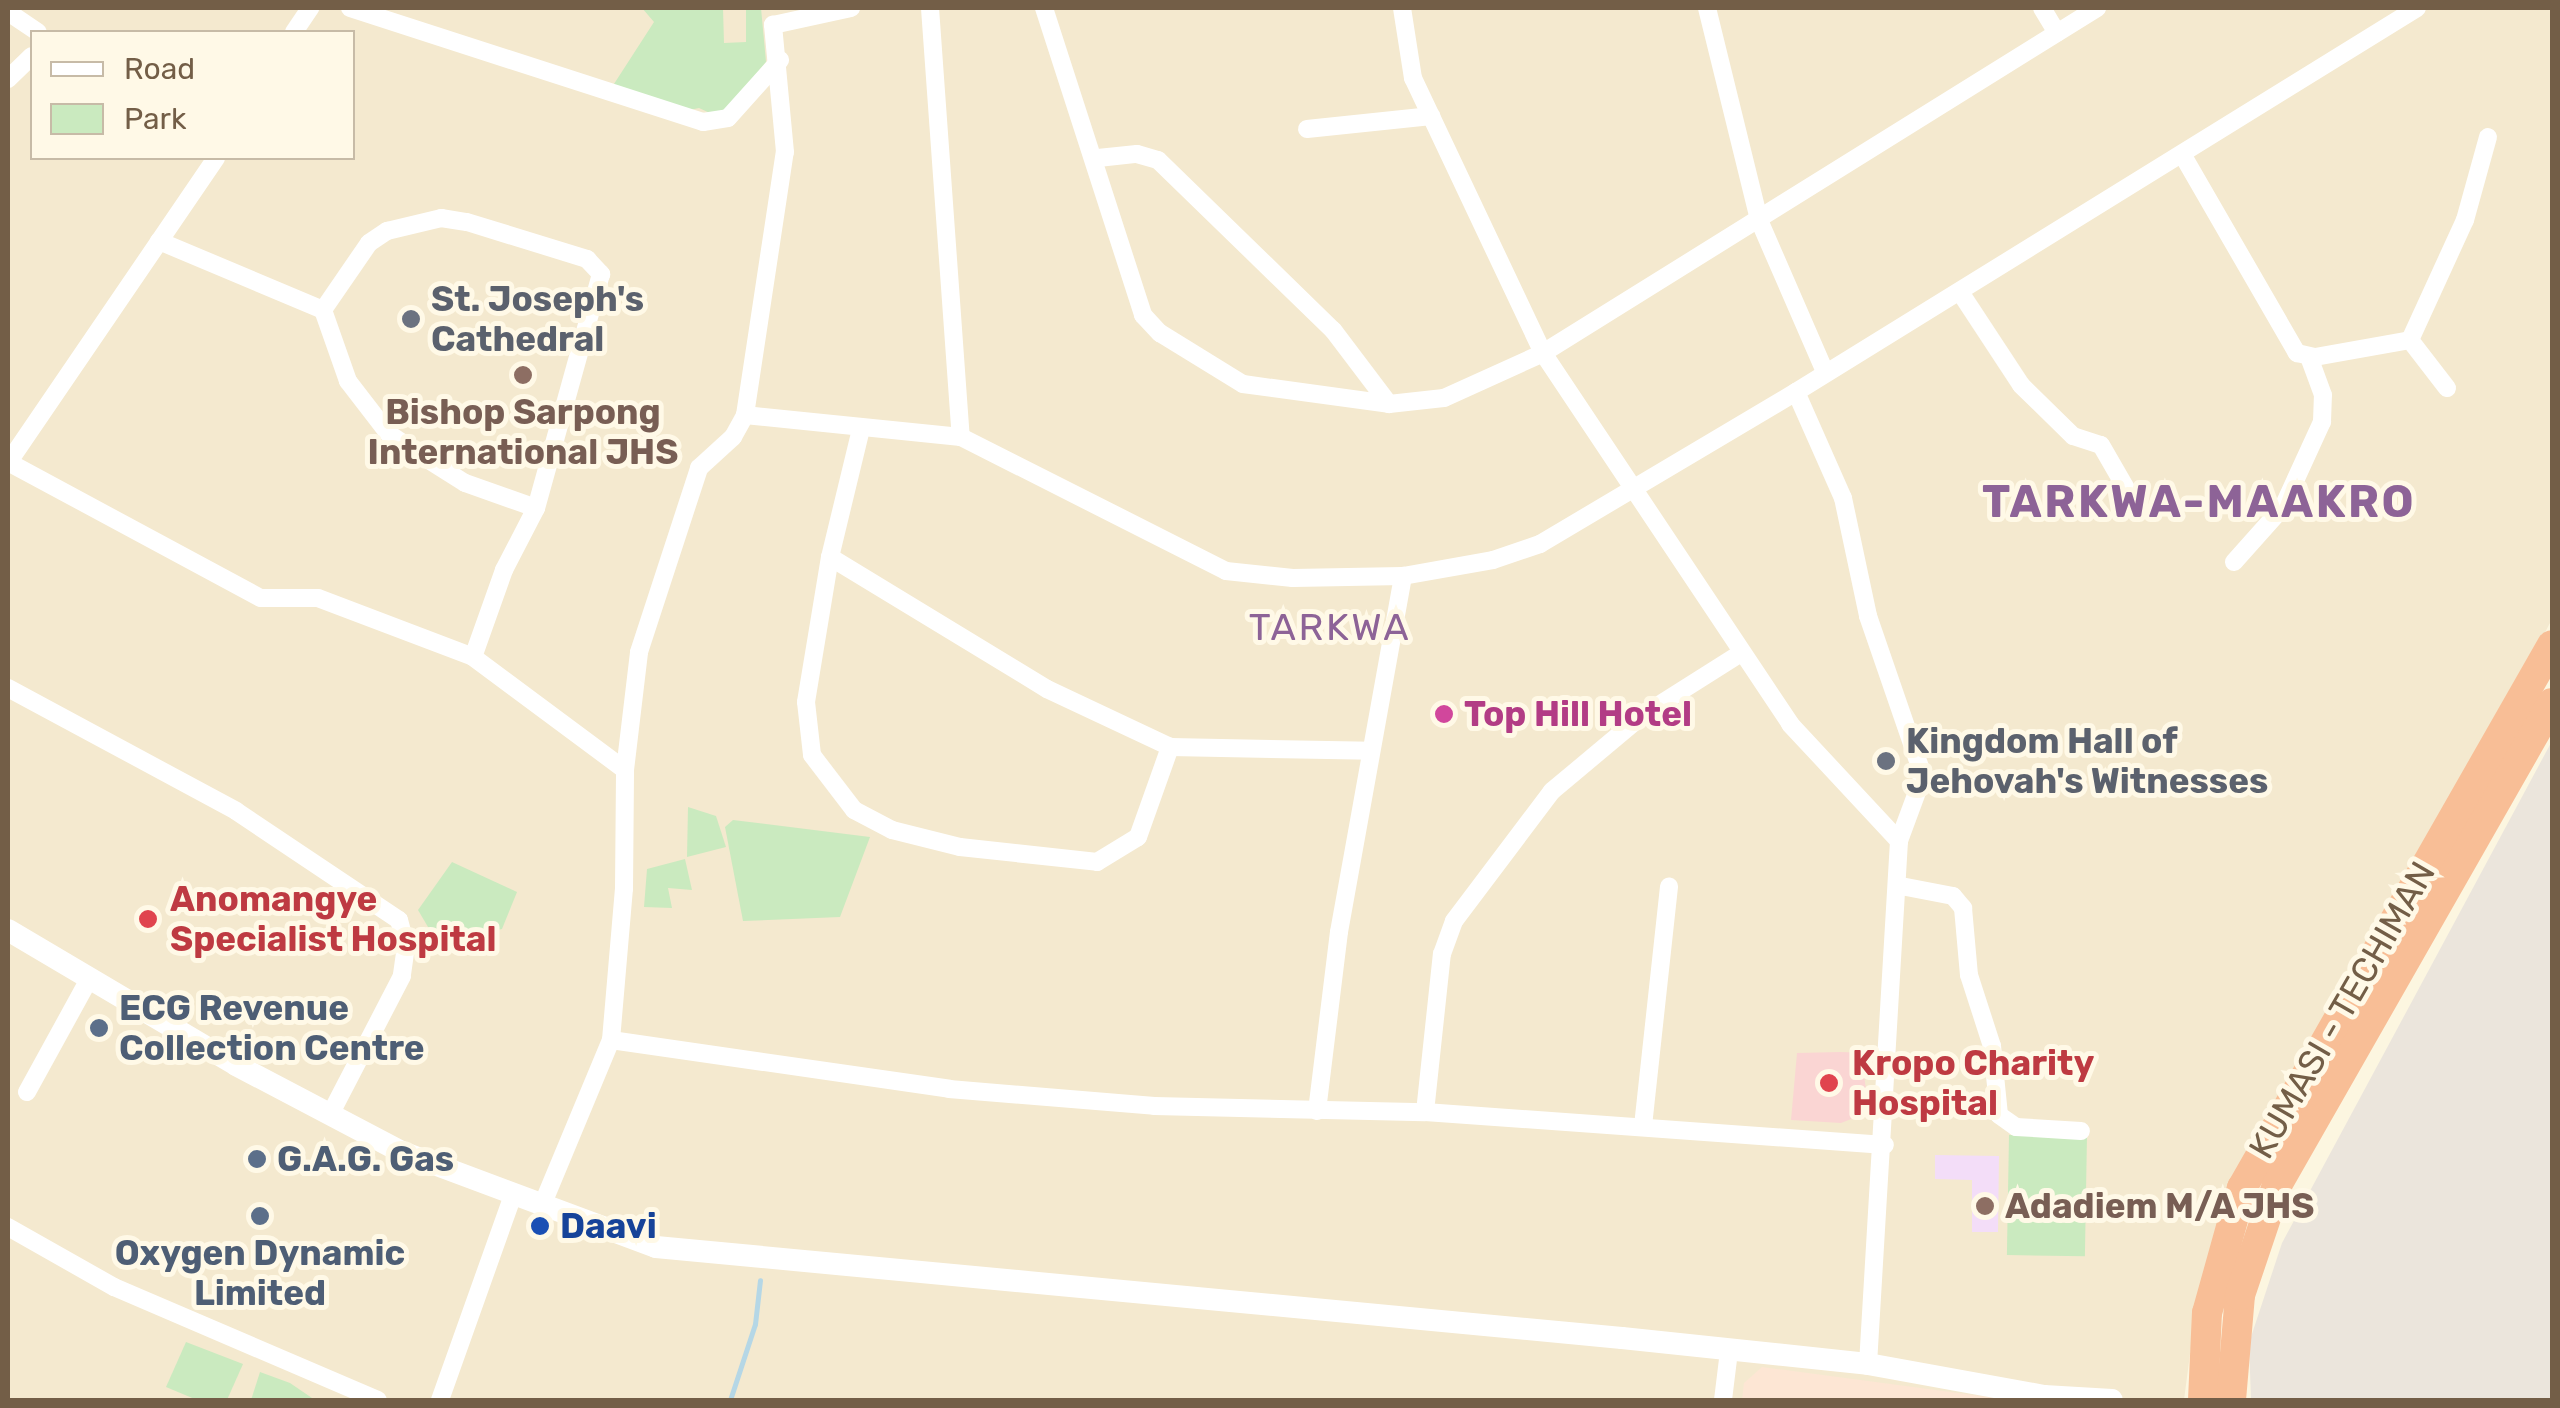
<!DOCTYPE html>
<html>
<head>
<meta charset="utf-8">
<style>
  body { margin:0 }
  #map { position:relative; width:2560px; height:1408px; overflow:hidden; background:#fcf6e0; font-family:Rubik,sans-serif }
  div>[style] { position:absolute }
  .residential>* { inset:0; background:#f4e9cf }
  .commercial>* { inset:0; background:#fde6d4 }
  .industrial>* { inset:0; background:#ebe5dc }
  .education>* { inset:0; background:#f3ddf8 }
  .medical>* { inset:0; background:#fad5d3 }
  .green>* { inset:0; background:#caeabf; transform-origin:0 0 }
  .stream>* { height:5px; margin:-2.5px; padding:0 2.5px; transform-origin:2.5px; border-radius:2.5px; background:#b5d7e6 }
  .street>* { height:18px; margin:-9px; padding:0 9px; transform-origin:9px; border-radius:9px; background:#fff }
  .secondary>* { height:22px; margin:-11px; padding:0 11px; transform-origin:11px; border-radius:11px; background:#fff }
  .highway>* { height:30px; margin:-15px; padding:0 15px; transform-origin:15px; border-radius:15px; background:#f8be96 }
  .dots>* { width:28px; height:28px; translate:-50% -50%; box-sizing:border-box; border:5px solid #fff9e7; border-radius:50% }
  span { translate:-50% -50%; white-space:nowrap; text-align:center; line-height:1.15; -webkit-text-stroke:10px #fff9e7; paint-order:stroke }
  .worship-label { font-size:35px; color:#5b616d; font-weight:700 }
  .left { translate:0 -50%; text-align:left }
  .education-label { font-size:35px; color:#785e54; font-weight:700 }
  .hotel-label { font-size:35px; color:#b23c85; font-weight:700 }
  .health-label { font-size:35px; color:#be3a42; font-weight:700 }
  .service-label { font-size:35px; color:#4e5e75; font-weight:700 }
  .street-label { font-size:35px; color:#735e47 }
  .transit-label { font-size:35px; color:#164399; font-weight:700 }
  .neighbourhood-label { font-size:38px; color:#8d6397; letter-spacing:2.5px }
  .district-label { font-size:45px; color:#8d6397; font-weight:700; letter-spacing:2.5px }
  .frame { position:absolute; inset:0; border:10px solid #735e47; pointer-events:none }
  .legend { position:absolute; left:30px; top:30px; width:325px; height:130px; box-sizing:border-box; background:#fff9e7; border:2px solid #c7bba7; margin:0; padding:12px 18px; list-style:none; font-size:30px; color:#735e47 }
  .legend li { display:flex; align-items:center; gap:20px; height:50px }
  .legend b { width:50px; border:2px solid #c7bba7 }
</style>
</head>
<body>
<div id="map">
  <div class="residential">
    <i style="clip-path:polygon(evenodd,8px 8px,2552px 8px,2552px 619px,2196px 1308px,2184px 1400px,8px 1400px,8px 8px,32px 32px,352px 32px,352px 158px,32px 158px,32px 32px)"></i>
  </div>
  <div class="commercial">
    <i style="clip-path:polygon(1762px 1367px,2003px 1399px,2003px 1400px,1742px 1400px,1744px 1383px)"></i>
  </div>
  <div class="industrial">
    <i style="clip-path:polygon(2552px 741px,2552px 1400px,2251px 1400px,2249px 1343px,2282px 1243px)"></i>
  </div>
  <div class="education">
    <i style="clip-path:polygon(1935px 1155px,1999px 1156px,1998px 1232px,1972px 1232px,1972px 1180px,1935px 1179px)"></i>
  </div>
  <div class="medical">
    <i style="clip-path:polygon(1840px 1052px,1872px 1053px,1871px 1074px,1864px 1075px,1869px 1112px,1841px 1123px,1791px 1120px,1797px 1053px)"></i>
  </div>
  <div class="green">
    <i style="clip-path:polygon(642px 8px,723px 8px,724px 43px,746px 42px,746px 8px,761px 8px,766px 62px,725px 111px,712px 114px,699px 108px,680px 112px,612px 87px,654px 22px)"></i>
    <i style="clip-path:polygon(688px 807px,716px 816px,726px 847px,687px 857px)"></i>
    <i style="clip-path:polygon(733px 820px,870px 837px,840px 917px,743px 921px,725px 827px)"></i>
    <i style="clip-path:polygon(685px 859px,692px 890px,668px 888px,672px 908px,644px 907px,647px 869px)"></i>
    <i style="clip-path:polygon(452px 862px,517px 892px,502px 929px,438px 944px,418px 910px)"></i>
    <i style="left:2009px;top:1135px;width:78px;height:120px;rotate:1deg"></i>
    <i style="clip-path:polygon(186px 1342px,243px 1364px,227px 1400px,197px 1400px,166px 1387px)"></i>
    <i style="clip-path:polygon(260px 1372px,290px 1383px,315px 1400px,251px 1400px)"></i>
  </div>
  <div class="stream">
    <i style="left:730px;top:1400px;width:80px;rotate:-71.8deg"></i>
    <i style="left:755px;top:1324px;width:44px;rotate:-83.5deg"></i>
  </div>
  <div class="street">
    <i style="left:350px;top:8px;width:371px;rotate:17.9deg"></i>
    <i style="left:703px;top:122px;width:25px;rotate:-9deg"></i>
    <i style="left:728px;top:118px;width:78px;rotate:-48.1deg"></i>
    <i style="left:930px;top:8px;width:430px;rotate:85.9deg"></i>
    <i style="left:1044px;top:8px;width:323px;rotate:72.1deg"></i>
    <i style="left:1143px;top:315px;width:25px;rotate:47deg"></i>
    <i style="left:1160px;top:333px;width:97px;rotate:31.6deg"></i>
    <i style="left:1243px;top:384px;width:147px;rotate:7.8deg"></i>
    <i style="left:1389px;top:404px;width:55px;rotate:-6.2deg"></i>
    <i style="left:1444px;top:398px;width:109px;rotate:-24.4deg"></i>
    <i style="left:1543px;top:353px;width:653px;rotate:-31.91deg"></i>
    <i style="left:1402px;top:8px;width:71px;rotate:81.1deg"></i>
    <i style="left:1413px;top:78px;width:304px;rotate:64.7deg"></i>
    <i style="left:1543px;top:353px;width:446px;rotate:56.3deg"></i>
    <i style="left:1790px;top:724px;width:160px;rotate:47deg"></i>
    <i style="left:1899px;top:841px;width:524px;rotate:93.39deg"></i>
    <i style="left:1707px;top:8px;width:218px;rotate:76.2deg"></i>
    <i style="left:1759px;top:220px;width:166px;rotate:66.5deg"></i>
    <i style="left:2042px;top:8px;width:29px;rotate:59deg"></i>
    <i style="left:8px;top:12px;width:36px;rotate:34deg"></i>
    <i style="left:294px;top:32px;width:29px;rotate:-56deg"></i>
    <i style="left:8px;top:79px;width:33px;rotate:-44deg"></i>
    <i style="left:1307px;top:129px;width:125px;rotate:-6deg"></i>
    <i style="left:2182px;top:154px;width:230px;rotate:60deg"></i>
    <i style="left:2297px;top:353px;width:18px;rotate:13deg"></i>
    <i style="left:2315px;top:357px;width:97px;rotate:-10.1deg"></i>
    <i style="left:1098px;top:158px;width:39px;rotate:-6deg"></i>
    <i style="left:1137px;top:154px;width:22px;rotate:16deg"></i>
    <i style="left:1158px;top:160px;width:244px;rotate:44.2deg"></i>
    <i style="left:1333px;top:330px;width:93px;rotate:52.9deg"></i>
    <i style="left:159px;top:241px;width:178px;rotate:22.8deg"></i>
    <i style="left:1960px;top:292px;width:111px;rotate:56.7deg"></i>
    <i style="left:2021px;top:385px;width:73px;rotate:44.4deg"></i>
    <i style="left:2073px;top:436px;width:29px;rotate:18deg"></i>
    <i style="left:2101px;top:445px;width:68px;rotate:60deg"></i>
    <i style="left:2447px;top:388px;width:61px;rotate:-127.6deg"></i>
    <i style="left:2410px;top:340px;width:132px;rotate:-65.4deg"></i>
    <i style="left:2465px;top:220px;width:86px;rotate:-74.5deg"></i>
    <i style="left:1796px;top:392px;width:116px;rotate:66.1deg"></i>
    <i style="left:1843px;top:498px;width:121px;rotate:78deg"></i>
    <i style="left:1868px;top:616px;width:169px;rotate:71deg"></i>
    <i style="left:1923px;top:776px;width:69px;rotate:110.3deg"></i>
    <i style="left:745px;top:415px;width:217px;rotate:5.8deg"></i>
    <i style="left:961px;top:437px;width:297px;rotate:26.8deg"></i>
    <i style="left:1226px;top:571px;width:67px;rotate:6deg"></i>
    <i style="left:1293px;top:578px;width:110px;rotate:-1deg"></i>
    <i style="left:1403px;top:576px;width:91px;rotate:-10.1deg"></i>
    <i style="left:1493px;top:560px;width:50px;rotate:-18.8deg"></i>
    <i style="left:1540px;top:544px;width:298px;rotate:-30.7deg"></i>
    <i style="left:1796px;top:392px;width:730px;rotate:-31.73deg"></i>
    <i style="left:861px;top:429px;width:132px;rotate:103.6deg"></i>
    <i style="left:830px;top:557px;width:147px;rotate:99.4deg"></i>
    <i style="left:806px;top:702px;width:53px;rotate:83.5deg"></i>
    <i style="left:812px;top:755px;width:69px;rotate:52.6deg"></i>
    <i style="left:854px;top:810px;width:43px;rotate:27.8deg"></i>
    <i style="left:892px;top:830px;width:70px;rotate:14deg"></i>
    <i style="left:960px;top:847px;width:138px;rotate:6.2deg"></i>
    <i style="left:1097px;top:862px;width:48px;rotate:-31.4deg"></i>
    <i style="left:1138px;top:837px;width:96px;rotate:-70.4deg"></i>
    <i style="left:8px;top:462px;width:287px;rotate:28.3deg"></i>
    <i style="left:261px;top:598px;width:57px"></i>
    <i style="left:318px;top:598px;width:166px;rotate:20.8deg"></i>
    <i style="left:8px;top:463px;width:369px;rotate:-55.7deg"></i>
    <i style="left:536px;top:508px;width:75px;rotate:-160.6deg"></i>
    <i style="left:465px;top:483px;width:62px;rotate:-147.6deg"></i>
    <i style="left:413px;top:450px;width:30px;rotate:-146deg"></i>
    <i style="left:388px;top:433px;width:66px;rotate:-127.6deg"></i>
    <i style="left:348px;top:381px;width:75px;rotate:-109.4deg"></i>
    <i style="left:323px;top:310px;width:81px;rotate:-55.5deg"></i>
    <i style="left:369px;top:243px;width:22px;rotate:-34deg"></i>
    <i style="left:387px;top:231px;width:56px;rotate:-13.5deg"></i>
    <i style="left:441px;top:218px;width:26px;rotate:9deg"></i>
    <i style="left:467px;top:222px;width:126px;rotate:17.1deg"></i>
    <i style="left:587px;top:259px;width:21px;rotate:47deg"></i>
    <i style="left:601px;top:274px;width:243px;rotate:105.5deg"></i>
    <i style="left:536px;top:508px;width:70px;rotate:117.3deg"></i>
    <i style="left:504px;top:570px;width:92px;rotate:109.6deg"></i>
    <i style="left:473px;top:657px;width:189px;rotate:36.6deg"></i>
    <i style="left:830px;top:557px;width:254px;rotate:31.3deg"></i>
    <i style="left:1047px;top:689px;width:136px;rotate:25.2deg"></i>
    <i style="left:1170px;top:747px;width:201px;rotate:1.1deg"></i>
    <i style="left:2234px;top:562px;width:74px;rotate:-48.3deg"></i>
    <i style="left:2283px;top:507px;width:94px;rotate:-65.4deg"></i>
    <i style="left:2322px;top:422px;width:27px;rotate:-88deg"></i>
    <i style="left:2323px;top:395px;width:40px;rotate:-110.2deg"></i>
    <i style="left:8px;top:688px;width:259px;rotate:28.3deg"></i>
    <i style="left:236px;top:811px;width:196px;rotate:33.8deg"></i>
    <i style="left:399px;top:920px;width:27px;rotate:75deg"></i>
    <i style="left:406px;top:946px;width:30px;rotate:98deg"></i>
    <i style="left:402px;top:976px;width:157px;rotate:117.4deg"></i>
    <i style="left:1901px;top:886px;width:53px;rotate:10.9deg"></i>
    <i style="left:1953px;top:896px;width:16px;rotate:50deg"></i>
    <i style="left:1963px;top:908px;width:67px;rotate:84.9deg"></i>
    <i style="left:1969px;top:975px;width:75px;rotate:72.1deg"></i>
    <i style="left:1992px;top:1046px;width:69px;rotate:84.2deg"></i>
    <i style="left:1999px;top:1115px;width:21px;rotate:35deg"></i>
    <i style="left:2016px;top:1127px;width:65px;rotate:3.5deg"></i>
    <i style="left:611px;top:1040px;width:342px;rotate:8.2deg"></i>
    <i style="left:949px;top:1089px;width:206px;rotate:4.7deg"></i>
    <i style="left:1154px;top:1106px;width:271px;rotate:1.3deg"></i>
    <i style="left:1425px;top:1112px;width:461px;rotate:4.1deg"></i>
    <i style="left:27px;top:1092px;width:127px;rotate:-61.2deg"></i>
    <i style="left:1317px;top:1111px;width:180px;rotate:-83deg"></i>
    <i style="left:1339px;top:932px;width:362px;rotate:-79.8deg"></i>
    <i style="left:1425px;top:1112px;width:159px;rotate:-83.9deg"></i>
    <i style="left:1442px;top:954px;width:35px;rotate:-70deg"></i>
    <i style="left:1454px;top:921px;width:163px;rotate:-53deg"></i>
    <i style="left:1552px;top:791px;width:119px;rotate:-39.9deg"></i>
    <i style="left:1643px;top:715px;width:116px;rotate:-32.3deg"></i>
    <i style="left:1643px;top:1126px;width:241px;rotate:-83.8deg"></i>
    <i style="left:541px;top:1208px;width:182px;rotate:-67.4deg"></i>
    <i style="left:611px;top:1040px;width:152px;rotate:-85.1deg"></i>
    <i style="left:624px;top:889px;width:119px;rotate:-89.5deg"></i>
    <i style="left:625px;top:770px;width:119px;rotate:-83.2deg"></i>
    <i style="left:639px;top:652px;width:194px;rotate:-71.9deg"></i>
    <i style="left:699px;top:468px;width:46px;rotate:-42.4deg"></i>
    <i style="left:733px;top:437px;width:25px;rotate:-61deg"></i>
    <i style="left:745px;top:415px;width:266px;rotate:-81.4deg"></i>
    <i style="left:785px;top:152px;width:128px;rotate:-95.4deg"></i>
    <i style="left:773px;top:25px;width:80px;rotate:-12.3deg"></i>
    <i style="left:8px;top:1227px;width:122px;rotate:29.5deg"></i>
    <i style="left:114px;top:1287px;width:287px;rotate:23.2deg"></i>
    <i style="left:440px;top:1400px;width:214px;rotate:-70.4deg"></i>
    <i style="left:1723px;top:1400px;width:49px;rotate:-83deg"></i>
  </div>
  <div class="secondary">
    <i style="left:8px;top:930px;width:265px;rotate:30.6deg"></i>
    <i style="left:236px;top:1065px;width:187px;rotate:27.7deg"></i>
    <i style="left:402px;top:1152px;width:271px;rotate:20.5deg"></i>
    <i style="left:656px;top:1247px;width:970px;rotate:5.38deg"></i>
    <i style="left:1622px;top:1338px;width:247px;rotate:6deg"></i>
    <i style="left:1868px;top:1364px;width:179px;rotate:10.3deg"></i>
    <i style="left:2044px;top:1396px;width:68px;rotate:3.4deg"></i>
  </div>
  <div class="highway">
    <i style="left:2203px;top:1400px;width:87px;rotate:-87.4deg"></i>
    <i style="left:2207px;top:1313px;width:130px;rotate:-74.4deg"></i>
    <i style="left:2242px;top:1188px;width:625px;rotate:-60.28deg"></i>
    <i style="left:2231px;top:1400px;width:105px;rotate:-85.1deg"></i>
    <i style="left:2240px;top:1295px;width:116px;rotate:-71.4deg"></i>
    <i style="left:2277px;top:1185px;width:555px;rotate:-60.29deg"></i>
  </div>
  <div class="dots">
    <i style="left:411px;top:319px;background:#6b7280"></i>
    <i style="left:523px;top:375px;background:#8d6e63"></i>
    <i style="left:1444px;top:714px;background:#d1479c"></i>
    <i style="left:1886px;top:761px;background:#6b7280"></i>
    <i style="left:148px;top:919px;background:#e0444e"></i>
    <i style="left:99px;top:1028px;background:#5c6f8a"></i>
    <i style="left:1829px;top:1083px;background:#e0444e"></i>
    <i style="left:257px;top:1159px;background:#5c6f8a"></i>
    <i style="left:1985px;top:1206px;background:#8d6e63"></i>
    <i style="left:260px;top:1216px;background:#5c6f8a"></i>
    <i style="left:540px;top:1226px;background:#1a4fb4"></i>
  </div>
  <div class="worship-label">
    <span class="left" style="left:431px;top:319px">St. Joseph's<br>Cathedral</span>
    <span class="left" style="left:1906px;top:761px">Kingdom Hall of<br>Jehovah's Witnesses</span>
  </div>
  <div class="education-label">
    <span style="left:523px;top:432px">Bishop Sarpong<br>International JHS</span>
    <span class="left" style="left:2005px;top:1206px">Adadiem M/A JHS</span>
  </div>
  <div class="hotel-label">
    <span class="left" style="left:1464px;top:714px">Top Hill Hotel</span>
  </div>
  <div class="health-label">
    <span class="left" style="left:170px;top:919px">Anomangye<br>Specialist Hospital</span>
    <span class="left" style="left:1852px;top:1083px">Kropo Charity<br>Hospital</span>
  </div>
  <div class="service-label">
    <span class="left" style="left:119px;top:1028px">ECG Revenue<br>Collection Centre</span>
    <span class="left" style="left:277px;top:1159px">G.A.G. Gas</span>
    <span style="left:260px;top:1273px">Oxygen Dynamic<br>Limited</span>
  </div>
  <div class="street-label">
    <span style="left:2342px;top:1010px;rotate:-60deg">KUMASI - TECHIMAN</span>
  </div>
  <div class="transit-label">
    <span class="left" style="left:560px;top:1226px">Daavi</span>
  </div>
  <div class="neighbourhood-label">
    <span style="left:1330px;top:628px">TARKWA</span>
  </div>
  <div class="district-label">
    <span style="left:2199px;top:502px">TARKWA-MAAKRO</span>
  </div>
  <div class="frame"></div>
  <ul class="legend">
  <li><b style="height:12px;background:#fff"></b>Road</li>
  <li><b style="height:28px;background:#caeabf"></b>Park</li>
  </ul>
</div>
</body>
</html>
